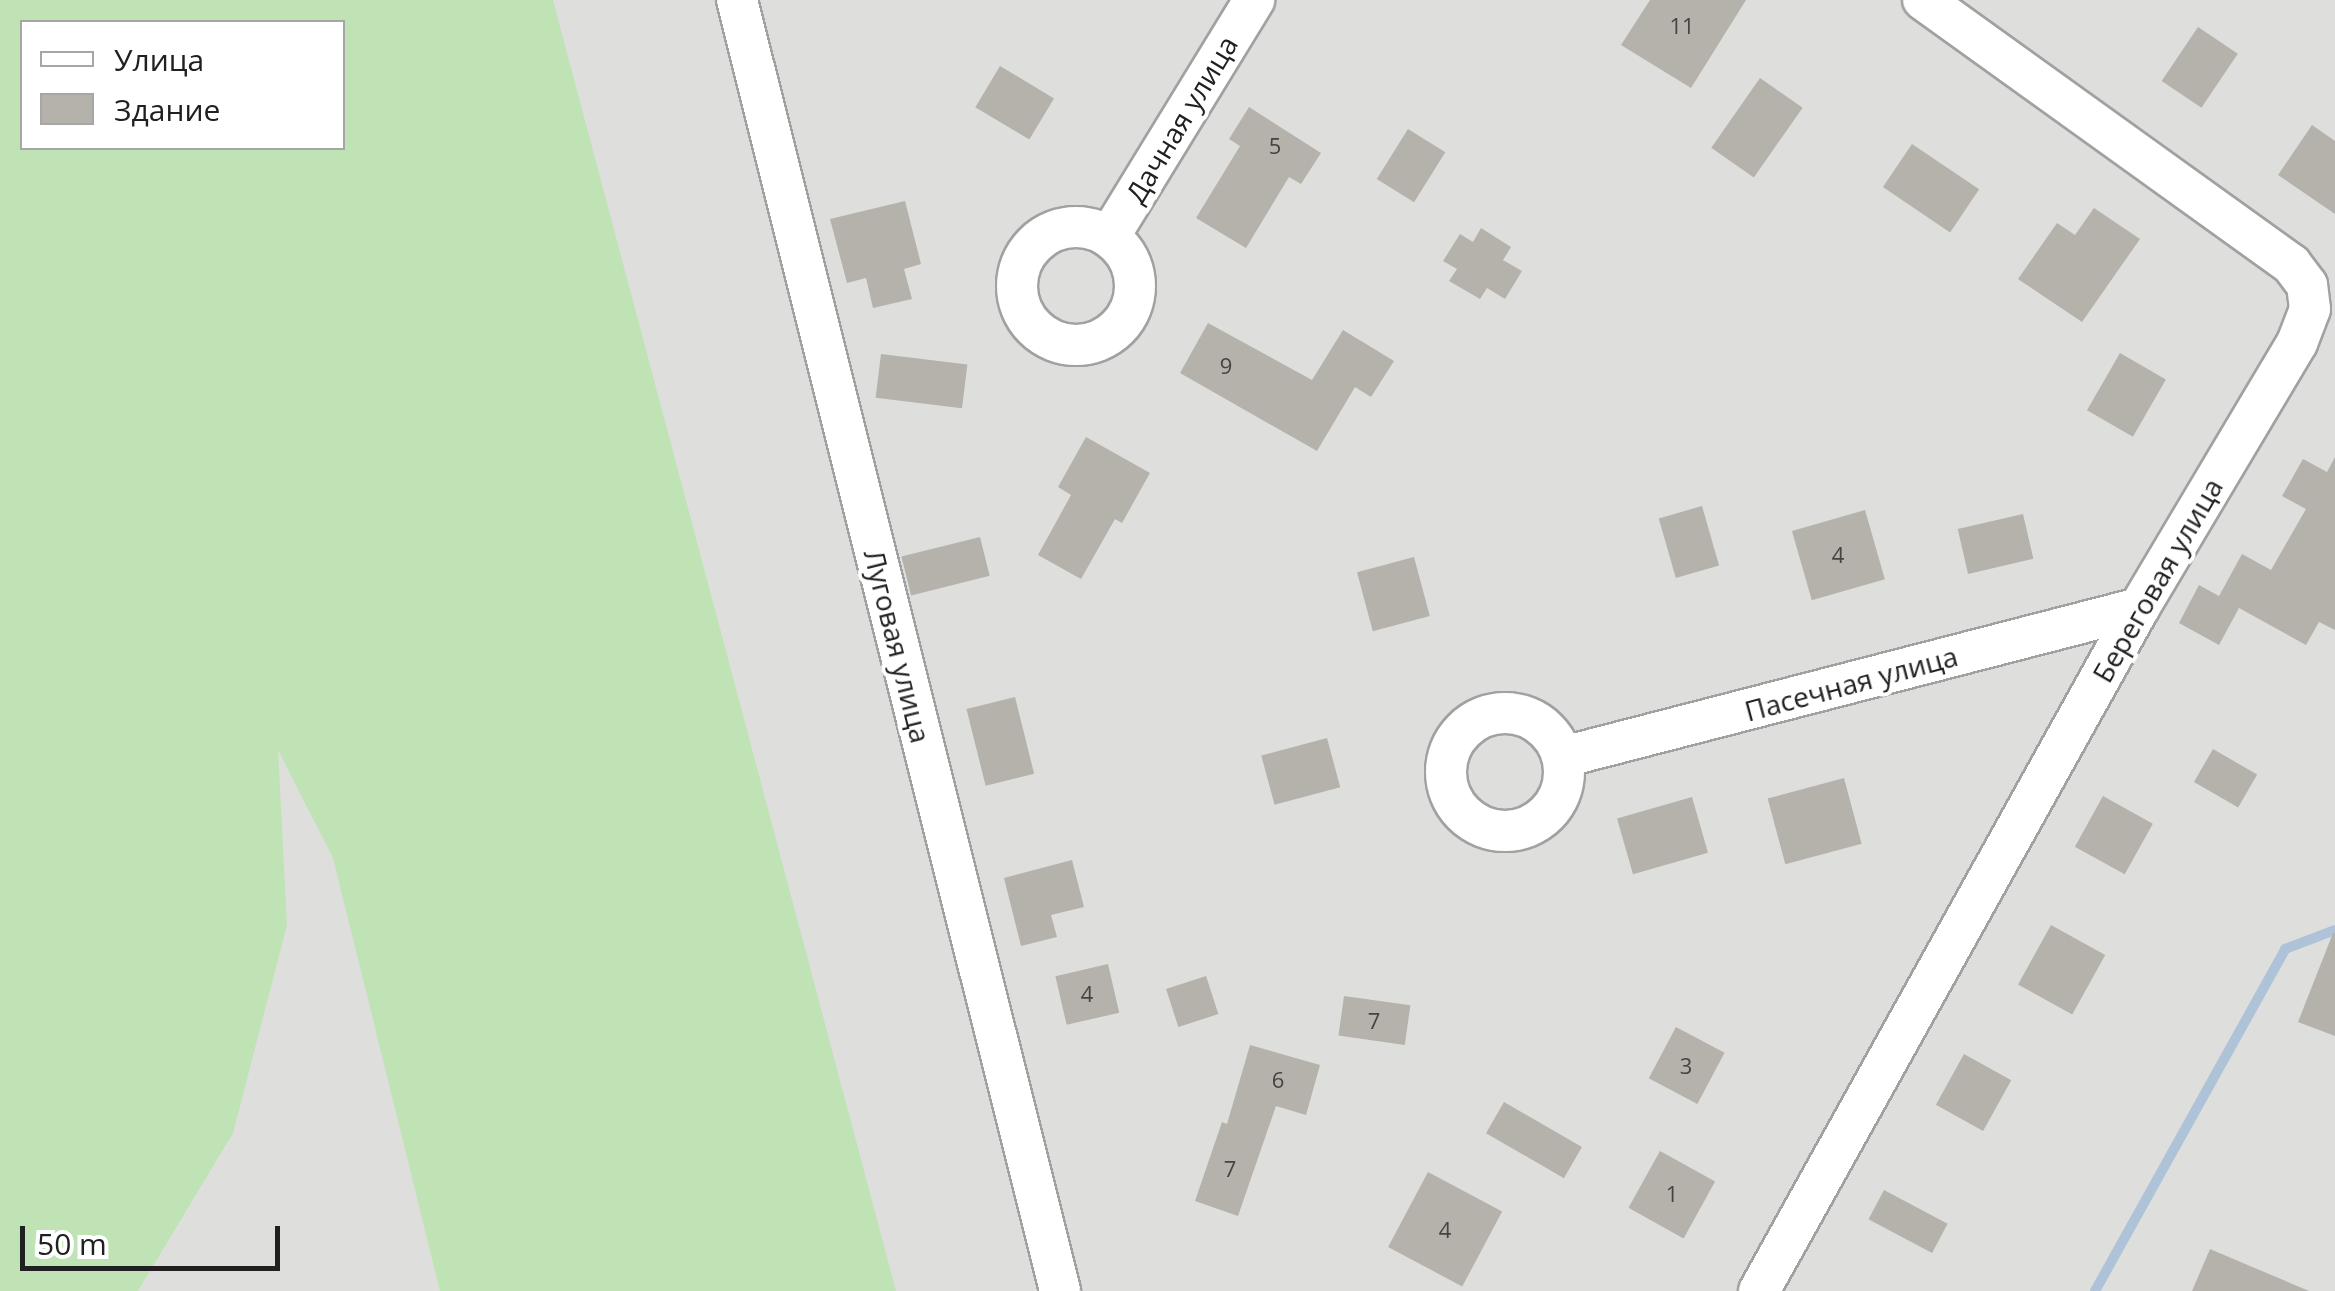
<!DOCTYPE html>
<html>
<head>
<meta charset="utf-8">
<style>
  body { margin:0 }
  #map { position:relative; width:2335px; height:1291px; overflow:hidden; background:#efefe8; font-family:"Open Sans",sans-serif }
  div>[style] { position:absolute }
  .residential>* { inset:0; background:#dededd }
  .grass>* { inset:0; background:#bfe3b5 }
  .stream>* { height:10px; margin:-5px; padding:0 5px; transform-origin:5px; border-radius:5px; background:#aec3d7 }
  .building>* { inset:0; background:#b4b2ab; transform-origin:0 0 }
  .roads { filter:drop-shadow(2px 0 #a1a1a1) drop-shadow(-2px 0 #a1a1a1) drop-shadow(0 2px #a1a1a1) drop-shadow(0 -2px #a1a1a1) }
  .street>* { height:40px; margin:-20px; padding:0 20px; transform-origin:20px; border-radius:20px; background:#fff }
  .street>.ring { margin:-20px; padding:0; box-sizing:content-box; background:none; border:40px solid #fff; border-radius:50% }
  span { translate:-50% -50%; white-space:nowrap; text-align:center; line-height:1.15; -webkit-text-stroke:8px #fff; paint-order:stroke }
  .number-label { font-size:22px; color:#454443 }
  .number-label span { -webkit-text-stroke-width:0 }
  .street-label { font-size:28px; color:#202020 }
  .legend { position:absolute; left:20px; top:20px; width:325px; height:130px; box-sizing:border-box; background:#fff; border:2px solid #a6a6a6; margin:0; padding:12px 18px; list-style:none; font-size:30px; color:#202020 }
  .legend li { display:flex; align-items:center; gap:20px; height:50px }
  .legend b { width:50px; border:2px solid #a6a6a6 }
  .scale { position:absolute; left:20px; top:1226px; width:260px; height:45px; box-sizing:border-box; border:5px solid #202020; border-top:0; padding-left:12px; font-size:30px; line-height:35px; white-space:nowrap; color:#202020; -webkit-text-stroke:8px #fff; paint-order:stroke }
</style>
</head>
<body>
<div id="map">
  <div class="residential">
    <i style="clip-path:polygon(evenodd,0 0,2335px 0,2335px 1291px,0 1291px,0 0,22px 22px,342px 22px,342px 148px,22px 148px,22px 22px)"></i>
  </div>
  <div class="grass">
    <i style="clip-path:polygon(evenodd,0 0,553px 0,896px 1291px,440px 1291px,333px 858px,278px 750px,287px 925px,233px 1133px,138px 1291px,0 1291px,0 0,22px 22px,342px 22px,342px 148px,22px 148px,22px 22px)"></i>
  </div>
  <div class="stream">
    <i style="left:2095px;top:1291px;width:391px;rotate:-60.9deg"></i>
    <i style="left:2285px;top:949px;width:53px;rotate:-20.8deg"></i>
  </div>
  <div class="building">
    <i style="clip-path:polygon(1650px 0,1746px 0,1691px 88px,1621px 45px)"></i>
    <i style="left:2198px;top:27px;width:48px;height:65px;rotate:34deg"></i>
    <i style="left:1000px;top:66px;width:63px;height:48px;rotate:31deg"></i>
    <i style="left:1760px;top:78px;width:52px;height:85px;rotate:35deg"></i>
    <i style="clip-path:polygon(1249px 107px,1321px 153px,1301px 184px,1289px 177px,1246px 248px,1196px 218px,1240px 146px,1229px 139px)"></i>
    <i style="clip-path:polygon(2312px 125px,2335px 141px,2335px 214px,2278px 175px)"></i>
    <i style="left:1408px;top:129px;width:44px;height:59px;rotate:32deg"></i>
    <i style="left:1912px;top:144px;width:81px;height:52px;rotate:34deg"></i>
    <i style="clip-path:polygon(905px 201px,921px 264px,904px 269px,912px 299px,873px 308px,866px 278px,847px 283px,830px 219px)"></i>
    <i style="clip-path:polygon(2094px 208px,2140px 239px,2082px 322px,2018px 279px,2057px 223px,2075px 235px)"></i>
    <i style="clip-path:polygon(1481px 228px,1511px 247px,1503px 260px,1522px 271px,1505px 299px,1487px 288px,1480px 299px,1449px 281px,1457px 269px,1443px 261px,1460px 234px,1473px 242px)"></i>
    <i style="clip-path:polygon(1208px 323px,1312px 380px,1343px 330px,1394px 361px,1371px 397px,1355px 387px,1317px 451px,1180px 373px)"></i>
    <i style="left:2120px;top:353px;width:53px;height:66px;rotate:30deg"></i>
    <i style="left:881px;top:354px;width:87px;height:44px;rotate:7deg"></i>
    <i style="clip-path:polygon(1086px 437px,1150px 473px,1122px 523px,1115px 519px,1081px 579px,1038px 555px,1071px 495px,1058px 487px)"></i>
    <i style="clip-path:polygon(2335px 457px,2335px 630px,2319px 622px,2306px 645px,2239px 608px,2219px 645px,2179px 623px,2199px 585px,2219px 596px,2242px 554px,2271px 570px,2306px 509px,2282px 496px,2303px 459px,2327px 472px)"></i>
    <i style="left:1702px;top:506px;width:62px;height:45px;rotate:74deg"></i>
    <i style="left:1865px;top:510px;width:72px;height:76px;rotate:74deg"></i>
    <i style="left:2023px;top:514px;width:46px;height:67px;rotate:77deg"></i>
    <i style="left:980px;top:537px;width:40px;height:81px;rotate:76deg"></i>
    <i style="left:1414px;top:557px;width:61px;height:59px;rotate:75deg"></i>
    <i style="left:1015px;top:697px;width:79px;height:50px;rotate:76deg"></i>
    <i style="left:1327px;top:738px;width:51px;height:68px;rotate:75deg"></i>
    <i style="left:2213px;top:749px;width:51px;height:38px;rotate:30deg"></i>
    <i style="left:1844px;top:778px;width:68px;height:79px;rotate:75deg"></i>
    <i style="left:2103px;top:796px;width:57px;height:58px;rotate:29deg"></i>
    <i style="left:1692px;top:797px;width:58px;height:78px;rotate:74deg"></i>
    <i style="clip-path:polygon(1072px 860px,1084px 907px,1051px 915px,1057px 937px,1021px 946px,1004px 878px)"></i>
    <i style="left:2051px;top:925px;width:62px;height:68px;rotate:29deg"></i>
    <i style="clip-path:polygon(2333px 933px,2335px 933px,2335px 1036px,2298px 1022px)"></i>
    <i style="left:1108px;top:964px;width:50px;height:54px;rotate:77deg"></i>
    <i style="left:1206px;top:976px;width:40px;height:42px;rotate:72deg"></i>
    <i style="left:1344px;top:996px;width:67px;height:40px;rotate:8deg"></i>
    <i style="left:1676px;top:1027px;width:55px;height:58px;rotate:28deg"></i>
    <i style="clip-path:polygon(1250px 1045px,1320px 1065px,1306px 1115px,1276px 1106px,1238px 1216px,1195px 1201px,1222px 1122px,1227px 1124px)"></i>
    <i style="left:1964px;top:1054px;width:54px;height:58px;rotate:29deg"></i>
    <i style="left:1504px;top:1102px;width:90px;height:36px;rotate:30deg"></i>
    <i style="left:1660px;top:1151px;width:63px;height:65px;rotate:29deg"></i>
    <i style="left:1428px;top:1172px;width:84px;height:85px;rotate:28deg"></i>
    <i style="left:1884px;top:1190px;width:72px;height:33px;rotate:28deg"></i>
    <i style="clip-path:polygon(2210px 1249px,2309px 1291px,2192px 1291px)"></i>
  </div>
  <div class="roads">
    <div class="street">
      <i style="left:737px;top:0;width:1331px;rotate:75.95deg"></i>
      <i class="ring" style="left:1017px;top:227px;width:78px;height:78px"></i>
      <i style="left:1109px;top:237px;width:278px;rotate:-58.5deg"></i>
      <i class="ring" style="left:1446px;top:713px;width:78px;height:78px"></i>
      <i style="left:1563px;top:757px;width:595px;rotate:-14.5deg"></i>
      <i style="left:1759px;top:1291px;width:782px;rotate:-60.91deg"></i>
      <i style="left:2139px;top:608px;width:309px;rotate:-59.2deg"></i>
      <i style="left:2297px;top:343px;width:36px;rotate:-69deg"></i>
      <i style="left:2310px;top:309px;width:24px;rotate:-97deg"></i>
      <i style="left:2307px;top:285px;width:26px;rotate:-127deg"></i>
      <i style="left:2291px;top:264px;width:453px;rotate:-144.3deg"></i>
    </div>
  </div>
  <div class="number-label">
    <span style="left:1682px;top:26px">11</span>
    <span style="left:1275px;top:146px">5</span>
    <span style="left:1226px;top:366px">9</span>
    <span style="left:1838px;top:555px">4</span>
    <span style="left:1087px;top:994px">4</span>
    <span style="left:1374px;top:1021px">7</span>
    <span style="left:1686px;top:1066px">3</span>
    <span style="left:1278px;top:1080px">6</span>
    <span style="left:1230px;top:1169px">7</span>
    <span style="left:1672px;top:1194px">1</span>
    <span style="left:1445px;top:1230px">4</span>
  </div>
  <div class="street-label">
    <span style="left:1181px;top:119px;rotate:-59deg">Дачная улица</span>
    <span style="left:2157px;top:580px;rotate:-60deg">Береговая улица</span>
    <span style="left:898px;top:646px;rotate:76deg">Луговая улица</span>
    <span style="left:1851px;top:683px;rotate:-15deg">Пасечная улица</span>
  </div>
  <ul class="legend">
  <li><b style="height:12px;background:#fff"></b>Улица</li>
  <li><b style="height:28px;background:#b4b2ab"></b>Здание</li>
  </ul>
  <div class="scale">50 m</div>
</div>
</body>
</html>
